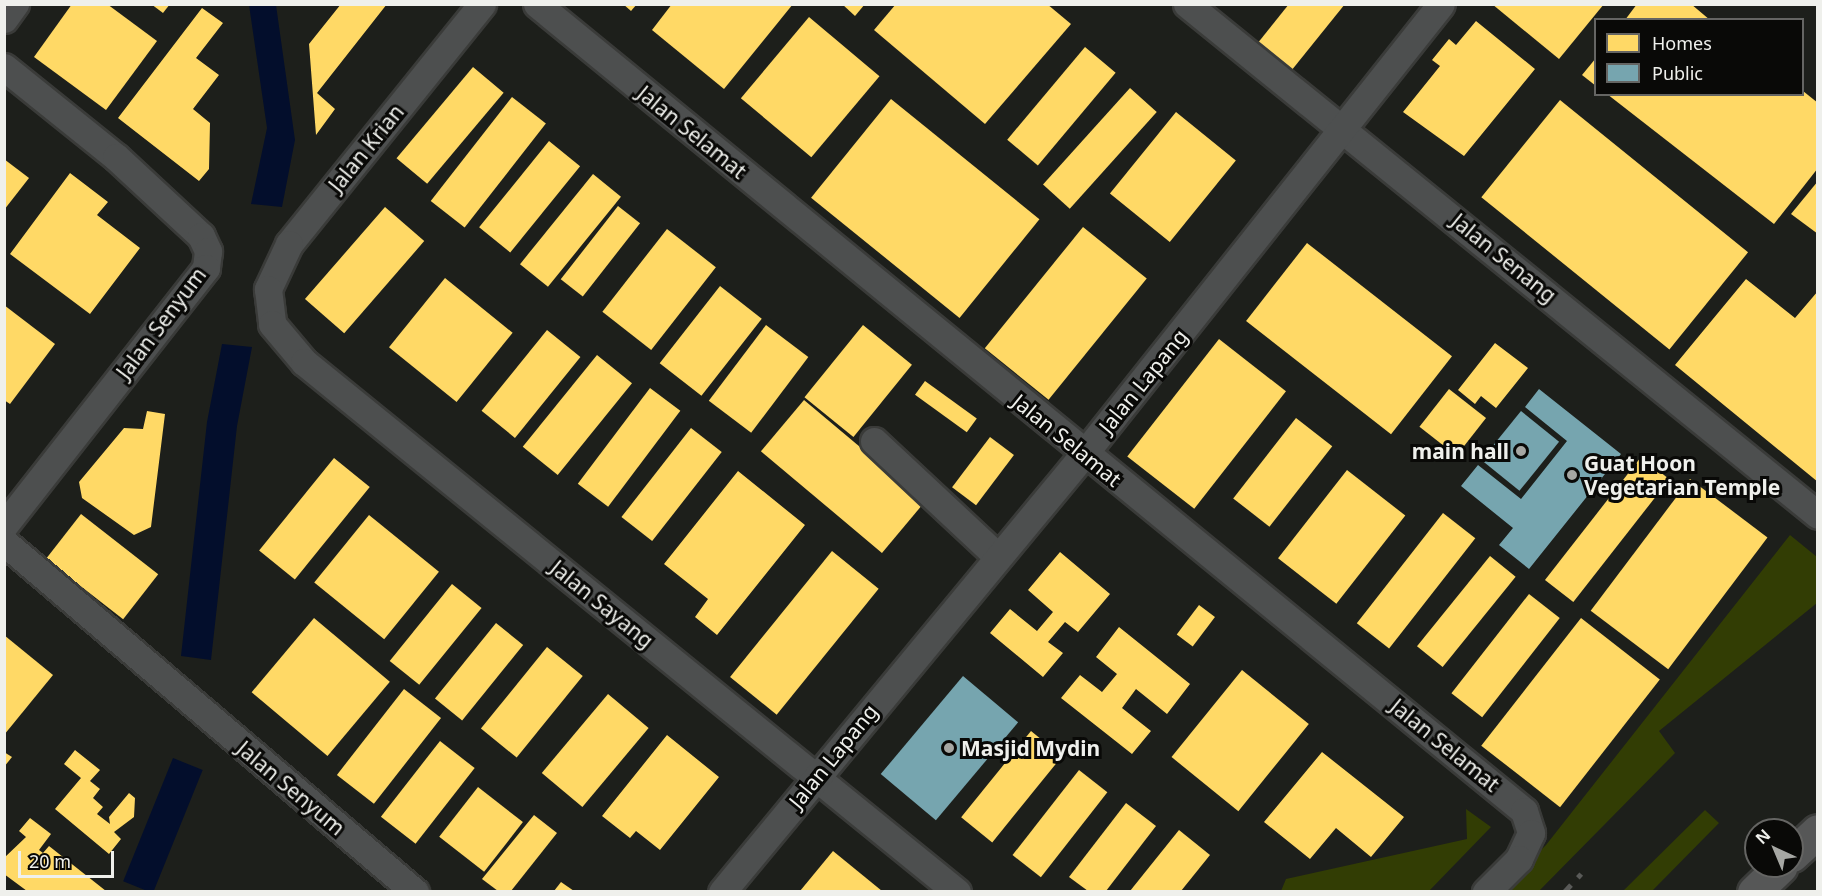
<!DOCTYPE html>
<html>
<head>
<meta charset="utf-8">
<style>
  body { margin:0 }
  #map { position:relative; width:1822px; height:896px; overflow:hidden; background:#1d1f1b; font-family:"Noto Sans",sans-serif }
  div>[style] { position:absolute }
  .green>* { inset:0; background:#323d04 }
  .water>* { inset:0; background:#030e2c; transform-origin:0 0 }
  .homes>* { inset:0; background:#ffd966; transform-origin:0 0 }
  .public>* { inset:0; background:#76a5af; transform-origin:0 0 }
  .roads { filter:drop-shadow(2px 0 #3a3b39) drop-shadow(-2px 0 #3a3b39) drop-shadow(0 2px #3a3b39) drop-shadow(0 -2px #3a3b39) }
  .street>* { height:27px; margin:-13.5px; padding:0 13.5px; transform-origin:13.5px; border-radius:13.5px; background:#4d4f4f }
  .primary>* { height:33px; margin:-16.5px; padding:0 16.5px; transform-origin:16.5px; border-radius:16.5px; background:#565757 }
  .rail>* { height:4.5px; margin-top:-2.25px; transform-origin:0; background:repeating-linear-gradient(90deg,#595a58 0 10px,transparent 0 20px) }
  .dots>* { width:16px; height:16px; translate:-50% -50%; box-sizing:border-box; border:3px solid #090907; border-radius:50% }
  span { translate:-50% -50%; white-space:nowrap; text-align:center; line-height:1.15; -webkit-text-stroke:6px #090907; paint-order:stroke }
  .street-label { font-size:21px; color:#eff0ec }
  .poi-label { font-size:21px; color:#eff0ec; font-weight:700 }
  .right { translate:-100% -50%; text-align:right }
  .left { translate:0 -50%; text-align:left }
  .frame { position:absolute; inset:0; border:6px solid #eff0ec; pointer-events:none }
  .legend { position:absolute; left:1594px; top:18px; width:210px; height:78px; box-sizing:border-box; background:#090907; border:2px solid #656563; margin:0; padding:8px 10px; list-style:none; font-size:18px; color:#eff0ec }
  .legend li { display:flex; align-items:center; gap:12px; height:30px }
  .legend b { width:30px; border:2px solid #656563 }
  .north { position:absolute; left:1744px; top:818px; width:60px; height:60px; box-sizing:border-box; background:#090907; border:2px solid #656563; border-radius:50%; rotate:316deg; font-size:16px; font-weight:700; line-height:24px; text-align:center; color:#eff0ec }
  .north::after { content:''; display:block; margin:auto; width:21px; height:27px; background:#a6a7a3; clip-path:polygon(50% 0,100% 100%,50% 72%,0 100%) }
  .scale { position:absolute; left:18px; top:851px; width:96px; height:27px; box-sizing:border-box; border:3px solid #eff0ec; border-top:0; padding-left:8px; font-size:18px; line-height:21px; white-space:nowrap; color:#eff0ec; -webkit-text-stroke:4px #090907; paint-order:stroke }
</style>
</head>
<body>
<div id="map">
  <div class="green">
    <i style="clip-path:polygon(1790px 535px,1817px 557px,1817px 603px,1659px 731px,1675px 753px,1539px 891px,1499px 892px,1546px 845px)"></i>
    <i style="clip-path:polygon(1466px 809px,1491px 827px,1429px 891px,1281px 891px,1286px 879px,1467px 839px)"></i>
    <i style="clip-path:polygon(1705px 810px,1719px 823px,1652px 891px,1623px 891px)"></i>
  </div>
  <div class="water">
    <i style="clip-path:polygon(249px 5px,276px 5px,295px 140px,282px 207px,251px 204px,267px 128px)"></i>
    <i style="clip-path:polygon(222px 344px,252px 347px,237px 426px,211px 660px,181px 656px,207px 422px)"></i>
    <i style="left:173px;top:758px;width:32px;height:133px;rotate:22deg"></i>
  </div>
  <div class="homes">
    <i style="clip-path:polygon(72px 4px,107px 4px,157px 41px,106px 110px,34px 57px)"></i>
    <i style="clip-path:polygon(151px 4px,170px 4px,163px 13px)"></i>
    <i style="clip-path:polygon(341px 4px,387px 4px,317px 93px,335px 109px,316px 135px,309px 44px)"></i>
    <i style="clip-path:polygon(623px 4px,637px 4px,631px 11px)"></i>
    <i style="clip-path:polygon(672px 4px,793px 4px,724px 89px,652px 30px)"></i>
    <i style="clip-path:polygon(842px 4px,865px 4px,855px 16px)"></i>
    <i style="clip-path:polygon(896px 4px,1047px 4px,1071px 24px,985px 124px,874px 30px)"></i>
    <i style="clip-path:polygon(1289px 4px,1345px 4px,1287px 76px,1253px 49px)"></i>
    <i style="clip-path:polygon(1492px 4px,1604px 4px,1559px 59px)"></i>
    <i style="clip-path:polygon(1637px 4px,1691px 4px,1710px 20px,1625px 20px)"></i>
    <i style="clip-path:polygon(202px 8px,223px 23px,196px 58px,219px 75px,193px 109px,210px 123px,209px 169px,199px 181px,118px 118px)"></i>
    <i style="left:809px;top:17px;width:92px;height:106px;rotate:40deg"></i>
    <i style="clip-path:polygon(1476px 21px,1535px 69px,1464px 156px,1403px 112px,1440px 66px,1432px 60px,1449px 39px,1456px 45px)"></i>
    <i style="left:1085px;top:47px;width:40px;height:121px;rotate:40deg"></i>
    <i style="clip-path:polygon(1596px 58px,1596px 86px,1582px 75px)"></i>
    <i style="left:473px;top:67px;width:40px;height:119px;rotate:40deg"></i>
    <i style="left:1130px;top:88px;width:36px;height:130px;rotate:42deg"></i>
    <i style="clip-path:polygon(1803px 91px,1818px 103px,1818px 168px,1774px 224px,1607px 94px)"></i>
    <i style="left:512px;top:97px;width:43px;height:132px;rotate:38deg"></i>
    <i style="left:891px;top:99px;width:191px;height:127px;rotate:39deg"></i>
    <i style="left:1560px;top:100px;width:242px;height:125px;rotate:39deg"></i>
    <i style="left:1176px;top:112px;width:77px;height:105px;rotate:39deg"></i>
    <i style="left:549px;top:141px;width:40px;height:111px;rotate:39deg"></i>
    <i style="clip-path:polygon(4px 159px,29px 178px,4px 210px)"></i>
    <i style="clip-path:polygon(70px 173px,108px 202px,97px 215px,140px 248px,90px 314px,10px 254px)"></i>
    <i style="left:593px;top:174px;width:36px;height:116px;rotate:39deg"></i>
    <i style="clip-path:polygon(1818px 181px,1818px 234px,1791px 214px)"></i>
    <i style="left:618px;top:206px;width:28px;height:93px;rotate:38deg"></i>
    <i style="left:385px;top:207px;width:52px;height:122px;rotate:41deg"></i>
    <i style="left:1083px;top:227px;width:82px;height:156px;rotate:39deg"></i>
    <i style="left:667px;top:229px;width:62px;height:105px;rotate:38deg"></i>
    <i style="left:1307px;top:243px;width:184px;height:99px;rotate:38deg"></i>
    <i style="left:445px;top:278px;width:87px;height:89px;rotate:39deg"></i>
    <i style="clip-path:polygon(1746px 279px,1795px 318px,1818px 291px,1818px 482px,1675px 365px)"></i>
    <i style="left:720px;top:286px;width:53px;height:98px;rotate:38deg"></i>
    <i style="clip-path:polygon(4px 305px,55px 344px,10px 404px,4px 400px)"></i>
    <i style="left:766px;top:325px;width:53px;height:95px;rotate:37deg"></i>
    <i style="left:863px;top:325px;width:63px;height:93px;rotate:39deg"></i>
    <i style="left:547px;top:330px;width:43px;height:104px;rotate:39deg"></i>
    <i style="left:1219px;top:339px;width:85px;height:149px;rotate:38deg"></i>
    <i style="clip-path:polygon(1495px 343px,1528px 368px,1496px 408px,1481px 396px,1475px 404px,1458px 390px)"></i>
    <i style="left:597px;top:355px;width:45px;height:118px;rotate:39deg"></i>
    <i style="left:925px;top:381px;width:64px;height:17px;rotate:36deg"></i>
    <i style="left:650px;top:388px;width:38px;height:120px;rotate:37deg"></i>
    <i style="left:1449px;top:389px;width:47px;height:48px;rotate:38deg"></i>
    <i style="left:804px;top:400px;width:158px;height:67px;rotate:40deg"></i>
    <i style="clip-path:polygon(147px 411px,165px 414px,151px 527px,134px 535px,82px 498px,79px 482px,124px 428px,143px 429px)"></i>
    <i style="left:1296px;top:418px;width:46px;height:102px;rotate:38deg"></i>
    <i style="left:691px;top:428px;width:39px;height:113px;rotate:38deg"></i>
    <i style="left:990px;top:437px;width:30px;height:63px;rotate:37deg"></i>
    <i style="left:1641px;top:457px;width:36px;height:156px;rotate:38deg"></i>
    <i style="left:334px;top:458px;width:46px;height:119px;rotate:39deg"></i>
    <i style="left:1347px;top:470px;width:74px;height:112px;rotate:38deg"></i>
    <i style="clip-path:polygon(738px 471px,805px 525px,717px 635px,695px 617px,708px 599px,664px 564px)"></i>
    <i style="left:1690px;top:479px;width:97px;height:165px;rotate:37deg"></i>
    <i style="left:1443px;top:513px;width:41px;height:140px;rotate:38deg"></i>
    <i style="left:81px;top:514px;width:98px;height:57px;rotate:38deg"></i>
    <i style="left:369px;top:515px;width:90px;height:87px;rotate:39deg"></i>
    <i style="left:832px;top:551px;width:60px;height:162px;rotate:39deg"></i>
    <i style="clip-path:polygon(1060px 552px,1110px 594px,1078px 632px,1065px 622px,1048px 642px,1063px 653px,1043px 677px,990px 633px,1010px 609px,1037px 631px,1053px 612px,1028px 590px)"></i>
    <i style="left:1490px;top:556px;width:33px;height:116px;rotate:39deg"></i>
    <i style="left:452px;top:584px;width:38px;height:99px;rotate:39deg"></i>
    <i style="left:1529px;top:594px;width:39px;height:126px;rotate:38deg"></i>
    <i style="left:1199px;top:605px;width:20px;height:37px;rotate:37deg"></i>
    <i style="left:314px;top:618px;width:99px;height:97px;rotate:40deg"></i>
    <i style="left:1581px;top:618px;width:100px;height:162px;rotate:38deg"></i>
    <i style="left:496px;top:623px;width:35px;height:97px;rotate:39deg"></i>
    <i style="clip-path:polygon(1119px 627px,1190px 684px,1167px 714px,1136px 689px,1122px 708px,1151px 731px,1132px 754px,1061px 698px,1080px 675px,1102px 692px,1117px 674px,1096px 657px)"></i>
    <i style="clip-path:polygon(4px 635px,53px 675px,4px 735px)"></i>
    <i style="left:547px;top:647px;width:46px;height:105px;rotate:39deg"></i>
    <i style="left:1242px;top:670px;width:86px;height:112px;rotate:39deg"></i>
    <i style="left:404px;top:689px;width:47px;height:109px;rotate:38deg"></i>
    <i style="left:608px;top:694px;width:53px;height:103px;rotate:40deg"></i>
    <i style="left:1031px;top:731px;width:40px;height:111px;rotate:39deg"></i>
    <i style="clip-path:polygon(667px 735px,719px 777px,660px 850px,636px 831px,630px 838px,602px 816px)"></i>
    <i style="left:440px;top:741px;width:44px;height:96px;rotate:38deg"></i>
    <i style="clip-path:polygon(75px 750px,100px 770px,90px 781px,100px 789px,93px 798px,103px 807px,97px 814px,110px 824px,109px 817px,129px 793px,135px 798px,134px 817px,114px 832px,121px 839px,109px 854px,55px 809px,81px 778px,64px 764px)"></i>
    <i style="clip-path:polygon(4px 752px,12px 757px,4px 767px)"></i>
    <i style="clip-path:polygon(1322px 752px,1404px 817px,1371px 857px,1336px 828px,1310px 859px,1264px 822px)"></i>
    <i style="left:1079px;top:770px;width:36px;height:108px;rotate:38deg"></i>
    <i style="left:478px;top:787px;width:57px;height:63px;rotate:38deg"></i>
    <i style="clip-path:polygon(1126px 803px,1156px 826px,1106px 891px,1088px 891px,1069px 877px)"></i>
    <i style="clip-path:polygon(534px 815px,557px 833px,511px 891px,498px 891px,482px 879px)"></i>
    <i style="clip-path:polygon(30px 818px,51px 834px,39px 850px,43px 853px,49px 846px,106px 891px,27px 891px,4px 874px,4px 858px,26px 837px,19px 831px)"></i>
    <i style="clip-path:polygon(1179px 830px,1210px 855px,1181px 891px,1130px 891px)"></i>
    <i style="clip-path:polygon(833px 851px,882px 891px,800px 891px)"></i>
    <i style="clip-path:polygon(561px 882px,574px 891px,554px 891px)"></i>
  </div>
  <div class="public">
    <i style="clip-path:polygon(1539px 389px,1621px 454px,1529px 569px,1499px 545px,1513px 528px,1461px 486px,1478px 465px,1521px 499px,1567px 441px,1525px 407px)"></i>
    <i style="left:1521px;top:411px;width:49px;height:63px;rotate:39deg"></i>
    <i style="left:963px;top:676px;width:72px;height:128px;rotate:40deg"></i>
  </div>
  <div class="roads">
    <div class="street">
      <i style="left:482px;top:4px;width:308px;rotate:128.8deg"></i>
      <i style="left:289px;top:244px;width:50px;rotate:115deg"></i>
      <i style="left:268px;top:289px;width:35px;rotate:83deg"></i>
      <i style="left:272px;top:324px;width:50px;rotate:49.9deg"></i>
      <i style="left:304px;top:362px;width:841px;rotate:39.06deg"></i>
      <i style="left:537px;top:4px;width:1275px;rotate:39.27deg"></i>
      <i style="left:1524px;top:811px;width:23px;rotate:72deg"></i>
      <i style="left:1531px;top:833px;width:29px;rotate:115deg"></i>
      <i style="left:1519px;top:859px;width:47px;rotate:135deg"></i>
      <i style="left:1187px;top:4px;width:812px;rotate:39deg"></i>
      <i style="left:4px;top:19px;width:19px;rotate:-54deg"></i>
      <i style="left:4px;top:67px;width:144px;rotate:38.8deg"></i>
      <i style="left:116px;top:157px;width:116px;rotate:42.9deg"></i>
      <i style="left:201px;top:236px;width:17px;rotate:65deg"></i>
      <i style="left:208px;top:251px;width:17px;rotate:97deg"></i>
      <i style="left:206px;top:268px;width:328px;rotate:128.1deg"></i>
      <i style="left:874px;top:441px;width:170px;rotate:43.1deg"></i>
      <i style="left:4px;top:542px;width:540px;rotate:40.42deg"></i>
      <i style="left:722px;top:892px;width:568px;rotate:-50.43deg"></i>
      <i style="left:1084px;top:454px;width:574px;rotate:-51.57deg"></i>
    </div>
    <div class="primary">
      <i style="left:1792px;top:855px;width:35px;rotate:-43deg"></i>
      <i style="left:1754px;top:892px;width:37px;rotate:-44deg"></i>
    </div>
  </div>
  <div class="rail">
    <i style="left:1564px;top:892px;width:25px;rotate:-47deg"></i>
  </div>
  <div class="dots">
    <i style="left:1521px;top:451px;background:#a6a7a3"></i>
    <i style="left:1572px;top:475px;background:#a6a7a3"></i>
    <i style="left:949px;top:748px;background:#a6a7a3"></i>
  </div>
  <div class="street-label">
    <span style="left:692px;top:132px;rotate:39deg">Jalan Selamat</span>
    <span style="left:366px;top:148px;rotate:-51deg">Jalan Krian</span>
    <span style="left:1504px;top:258px;rotate:39deg">Jalan Senang</span>
    <span style="left:161px;top:323px;rotate:-53deg">Jalan Senyum</span>
    <span style="left:1143px;top:381px;rotate:-51deg">Jalan Lapang</span>
    <span style="left:1067px;top:440px;rotate:39deg">Jalan Selamat</span>
    <span style="left:602px;top:604px;rotate:39deg">Jalan Sayang</span>
    <span style="left:1445px;top:745px;rotate:39deg">Jalan Selamat</span>
    <span style="left:833px;top:756px;rotate:-51deg">Jalan Lapang</span>
    <span style="left:291px;top:788px;rotate:40deg">Jalan Senyum</span>
  </div>
  <div class="poi-label">
    <span class="right" style="left:1509px;top:451px">main hall</span>
    <span class="left" style="left:1584px;top:475px">Guat Hoon<br>Vegetarian Temple</span>
    <span class="left" style="left:961px;top:748px">Masjid Mydin</span>
  </div>
  <div class="frame"></div>
  <ul class="legend">
  <li><b style="height:16px;background:#ffd966"></b>Homes</li>
  <li><b style="height:16px;background:#76a5af"></b>Public</li>
  </ul>
  <div class="north">N</div>
  <div class="scale">20 m</div>
</div>
</body>
</html>
